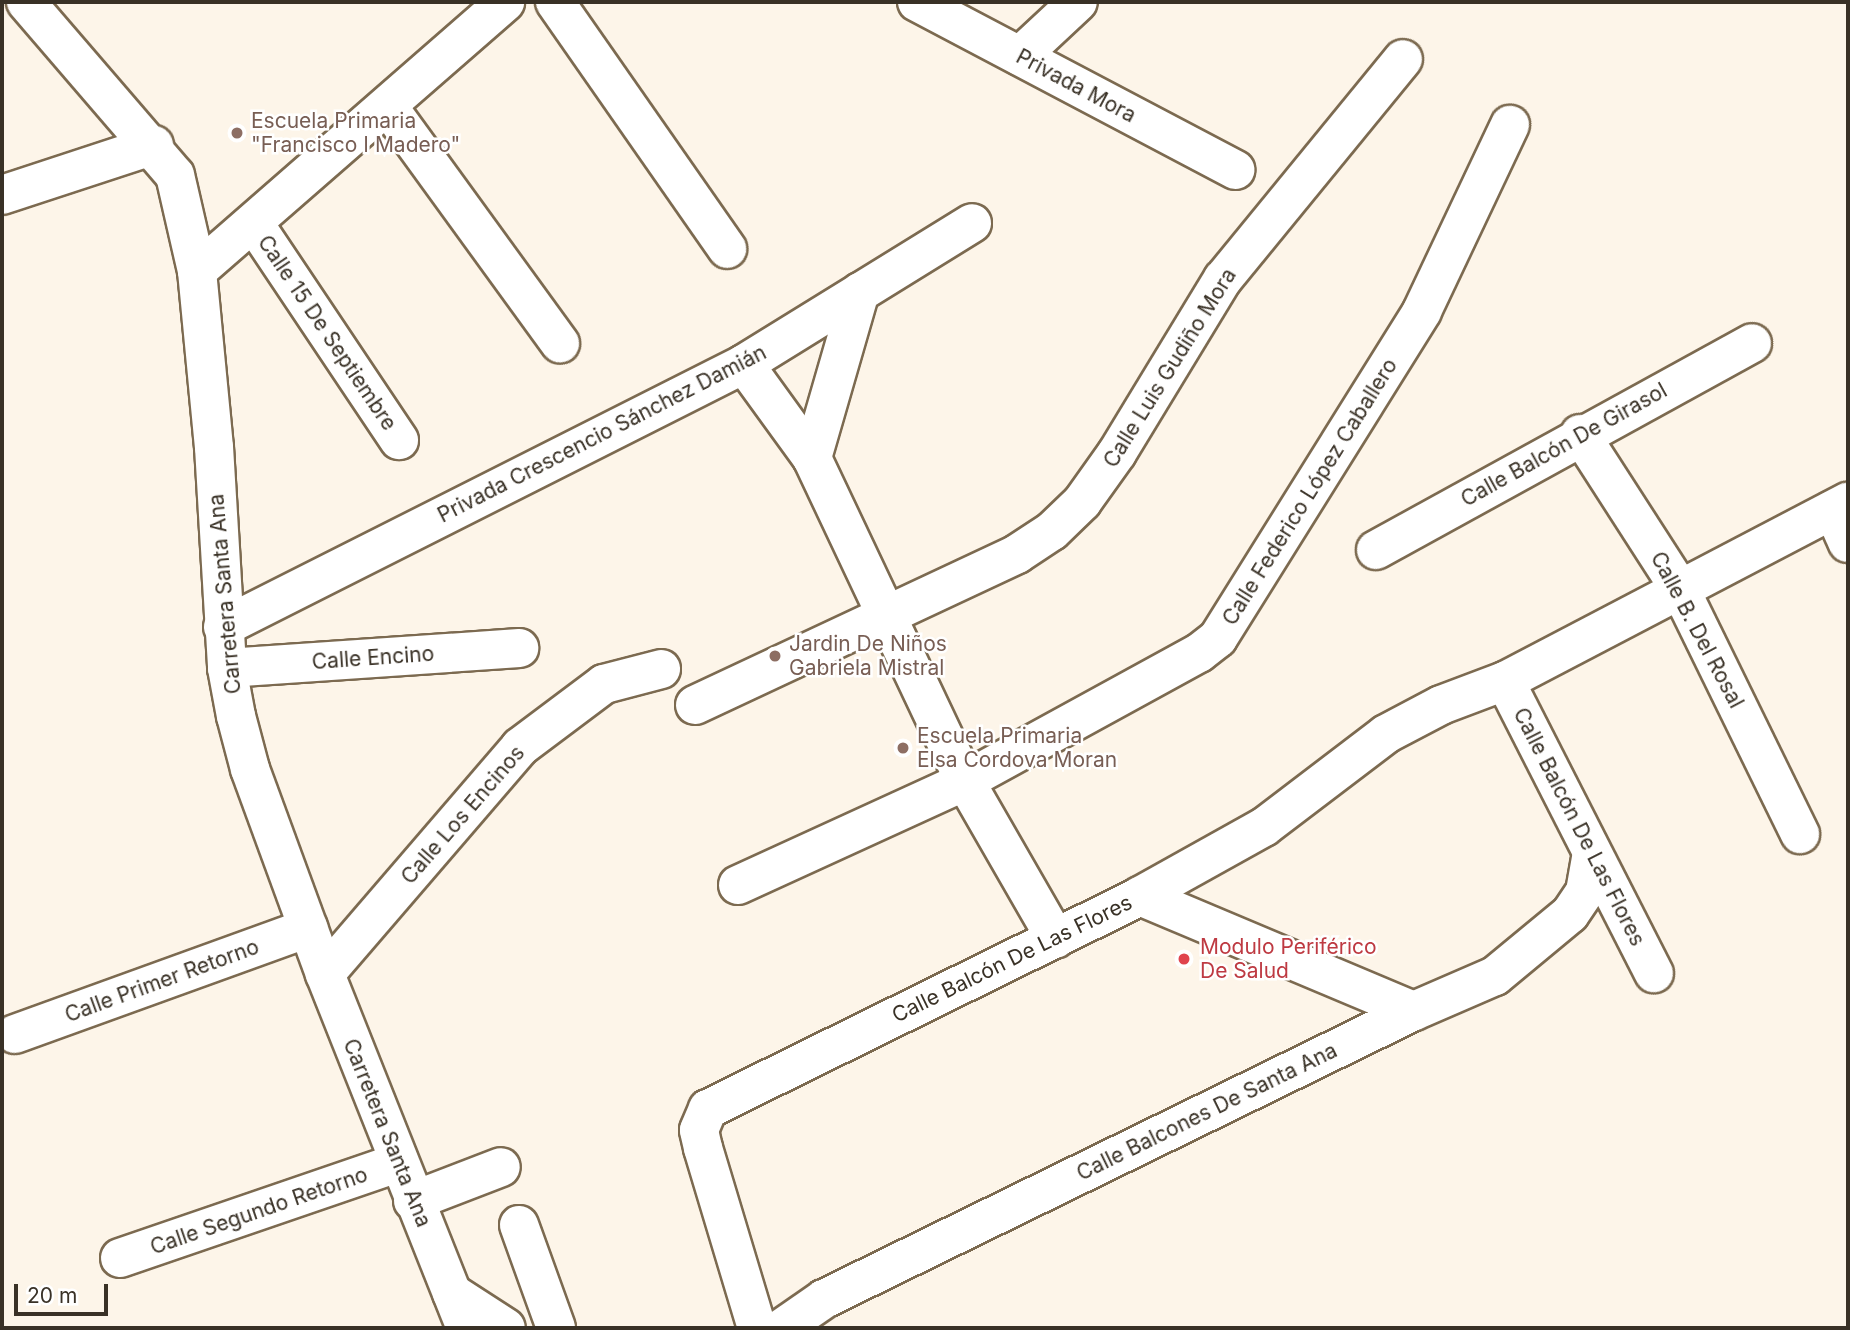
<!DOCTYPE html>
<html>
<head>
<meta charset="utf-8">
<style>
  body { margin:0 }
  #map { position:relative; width:1850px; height:1330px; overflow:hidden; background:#fdf5e9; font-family:Inter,sans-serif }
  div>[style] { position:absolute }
  .roads { filter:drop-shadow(2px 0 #7c6a50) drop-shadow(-2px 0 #7c6a50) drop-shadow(0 2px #7c6a50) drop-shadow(0 -2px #7c6a50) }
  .minor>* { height:38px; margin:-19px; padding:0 19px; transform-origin:19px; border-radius:19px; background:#fff }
  .major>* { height:38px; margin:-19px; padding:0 19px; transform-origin:19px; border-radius:19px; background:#fff }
  .dots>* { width:19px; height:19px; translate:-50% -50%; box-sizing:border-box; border:4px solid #fff; border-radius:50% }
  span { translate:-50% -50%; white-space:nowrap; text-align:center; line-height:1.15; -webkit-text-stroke:5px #fff; paint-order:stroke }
  .street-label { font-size:21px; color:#393126 }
  .education-label { font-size:21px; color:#785e54 }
  .left { translate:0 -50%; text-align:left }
  .health-label { font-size:21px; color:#be3a42 }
  .frame { position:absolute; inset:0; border:4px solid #393126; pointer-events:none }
  .scale { position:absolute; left:14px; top:1284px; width:94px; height:32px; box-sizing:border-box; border:4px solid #393126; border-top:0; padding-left:9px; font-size:21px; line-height:24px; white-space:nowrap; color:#393126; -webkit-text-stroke:5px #fff; paint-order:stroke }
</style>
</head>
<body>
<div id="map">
  <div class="roads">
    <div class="minor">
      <i style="left:555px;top:2px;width:301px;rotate:55.1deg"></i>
      <i style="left:917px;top:2px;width:360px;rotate:27.8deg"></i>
      <i style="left:1020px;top:56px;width:79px;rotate:-43deg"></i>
      <i style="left:389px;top:108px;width:291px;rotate:54deg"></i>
      <i style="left:2px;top:195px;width:160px;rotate:-18.2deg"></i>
      <i style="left:255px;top:225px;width:259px;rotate:56.2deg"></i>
      <i style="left:197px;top:271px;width:409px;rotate:-41.1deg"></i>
      <i style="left:744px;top:364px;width:116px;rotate:54.1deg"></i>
      <i style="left:812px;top:458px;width:357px;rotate:64.7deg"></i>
      <i style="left:965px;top:781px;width:182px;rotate:60.1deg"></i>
      <i style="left:1580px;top:434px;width:184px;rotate:57.2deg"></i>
      <i style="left:1680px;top:589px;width:273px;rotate:63.9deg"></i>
      <i style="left:812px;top:458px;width:173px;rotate:-73.9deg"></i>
      <i style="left:1833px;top:510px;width:36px;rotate:66deg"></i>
      <i style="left:1376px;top:550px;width:429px;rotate:-28.8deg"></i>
      <i style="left:223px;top:627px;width:584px;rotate:-26.78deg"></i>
      <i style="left:744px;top:364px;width:268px;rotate:-31.7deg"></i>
      <i style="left:227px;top:668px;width:293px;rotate:-3.9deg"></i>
      <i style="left:1505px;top:681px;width:328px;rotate:63deg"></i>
      <i style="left:695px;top:705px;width:356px;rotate:-25.1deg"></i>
      <i style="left:1017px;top:554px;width:42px;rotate:-33.3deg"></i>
      <i style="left:1052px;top:531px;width:42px;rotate:-44deg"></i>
      <i style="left:1082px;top:502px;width:60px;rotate:-54.5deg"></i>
      <i style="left:1117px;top:453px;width:204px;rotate:-58.7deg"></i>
      <i style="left:1223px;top:279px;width:284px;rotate:-50.7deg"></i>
      <i style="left:738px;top:885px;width:250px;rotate:-24.6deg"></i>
      <i style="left:965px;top:781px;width:267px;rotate:-28.7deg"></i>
      <i style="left:1199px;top:653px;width:24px;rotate:-38deg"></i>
      <i style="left:1218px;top:638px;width:385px;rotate:-58deg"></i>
      <i style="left:1422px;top:311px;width:206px;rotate:-64.7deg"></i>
      <i style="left:1140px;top:896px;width:297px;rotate:22.8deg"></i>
      <i style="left:325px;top:974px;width:299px;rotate:-49.3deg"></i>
      <i style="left:520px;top:747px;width:105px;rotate:-36.9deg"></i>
      <i style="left:604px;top:684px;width:59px;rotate:-14.7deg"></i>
      <i style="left:15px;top:1034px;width:312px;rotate:-19.9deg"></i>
      <i style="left:413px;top:1201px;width:94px;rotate:-21.1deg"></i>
      <i style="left:519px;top:1225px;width:109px;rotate:70.2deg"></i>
      <i style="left:120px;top:1258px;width:293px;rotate:-18.9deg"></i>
      <i style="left:452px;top:1293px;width:64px;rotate:32.9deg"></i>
      <i style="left:757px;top:1328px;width:188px;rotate:-106.7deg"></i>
      <i style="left:703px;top:1148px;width:18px;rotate:-103deg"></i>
      <i style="left:699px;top:1130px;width:23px;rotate:-67deg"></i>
      <i style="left:708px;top:1109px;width:482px;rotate:-26.2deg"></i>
      <i style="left:1140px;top:896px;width:142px;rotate:-29.1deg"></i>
      <i style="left:1264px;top:827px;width:153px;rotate:-37.3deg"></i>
      <i style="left:1386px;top:734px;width:62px;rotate:-27.8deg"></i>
      <i style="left:1441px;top:705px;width:68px;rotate:-20.6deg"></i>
      <i style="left:1505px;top:681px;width:387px;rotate:-27.6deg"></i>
      <i style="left:782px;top:1328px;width:51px;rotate:-34.6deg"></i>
      <i style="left:824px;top:1299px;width:657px;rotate:-26.02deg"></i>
      <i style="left:1414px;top:1011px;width:88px;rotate:-23.4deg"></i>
      <i style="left:1495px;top:976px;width:97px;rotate:-39.6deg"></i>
      <i style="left:1570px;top:914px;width:27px;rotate:-56deg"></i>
      <i style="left:1585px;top:892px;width:36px;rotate:-80deg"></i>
    </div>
    <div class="major">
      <i style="left:26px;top:2px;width:228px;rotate:49.3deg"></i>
      <i style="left:175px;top:175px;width:98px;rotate:77.1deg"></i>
      <i style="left:197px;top:271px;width:177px;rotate:84.5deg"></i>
      <i style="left:214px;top:447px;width:221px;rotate:86.6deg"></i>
      <i style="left:227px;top:668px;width:49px;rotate:79.4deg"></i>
      <i style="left:236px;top:716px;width:55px;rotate:75.2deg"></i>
      <i style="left:250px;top:769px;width:218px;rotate:69.9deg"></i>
      <i style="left:325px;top:974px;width:381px;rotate:68.3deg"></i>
    </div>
  </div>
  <div class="dots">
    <i style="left:237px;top:133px;background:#8d6e63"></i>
    <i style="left:775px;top:656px;background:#8d6e63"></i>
    <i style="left:903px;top:748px;background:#8d6e63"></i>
    <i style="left:1184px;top:959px;background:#e0444e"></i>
  </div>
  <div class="street-label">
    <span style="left:1076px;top:86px;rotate:28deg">Privada Mora</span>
    <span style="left:327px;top:333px;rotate:56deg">Calle 15 De Septiembre</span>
    <span style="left:1170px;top:368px;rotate:-58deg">Calle Luis Gudiño Mora</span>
    <span style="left:602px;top:434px;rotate:-27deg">Privada Crescencio Sánchez Damián</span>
    <span style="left:1564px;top:445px;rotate:-29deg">Calle Balcón De Girasol</span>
    <span style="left:1310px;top:492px;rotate:-58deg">Calle Federico López Caballero</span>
    <span style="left:225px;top:594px;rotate:-95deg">Carretera Santa Ana</span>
    <span style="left:1697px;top:630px;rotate:62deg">Calle B. Del Rosal</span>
    <span style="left:373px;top:658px;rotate:-4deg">Calle Encino</span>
    <span style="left:463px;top:815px;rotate:-49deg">Calle Los Encinos</span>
    <span style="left:1579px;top:827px;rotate:63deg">Calle Balcón De Las Flores</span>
    <span style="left:1012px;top:959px;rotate:-26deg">Calle Balcón De Las Flores</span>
    <span style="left:162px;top:981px;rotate:-20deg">Calle Primer Retorno</span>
    <span style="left:1207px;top:1112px;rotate:-26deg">Calle Balcones De Santa Ana</span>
    <span style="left:387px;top:1133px;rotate:68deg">Carretera Santa Ana</span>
    <span style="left:259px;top:1211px;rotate:-19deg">Calle Segundo Retorno</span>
  </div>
  <div class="education-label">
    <span class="left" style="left:251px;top:133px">Escuela Primaria<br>"Francisco I Madero"</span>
    <span class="left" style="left:789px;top:656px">Jardin De Niños<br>Gabriela Mistral</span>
    <span class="left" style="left:917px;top:748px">Escuela Primaria<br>Elsa Cordova Moran</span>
  </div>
  <div class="health-label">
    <span class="left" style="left:1200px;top:959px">Modulo Periférico<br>De Salud</span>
  </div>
  <div class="frame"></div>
  <div class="scale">20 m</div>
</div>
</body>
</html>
